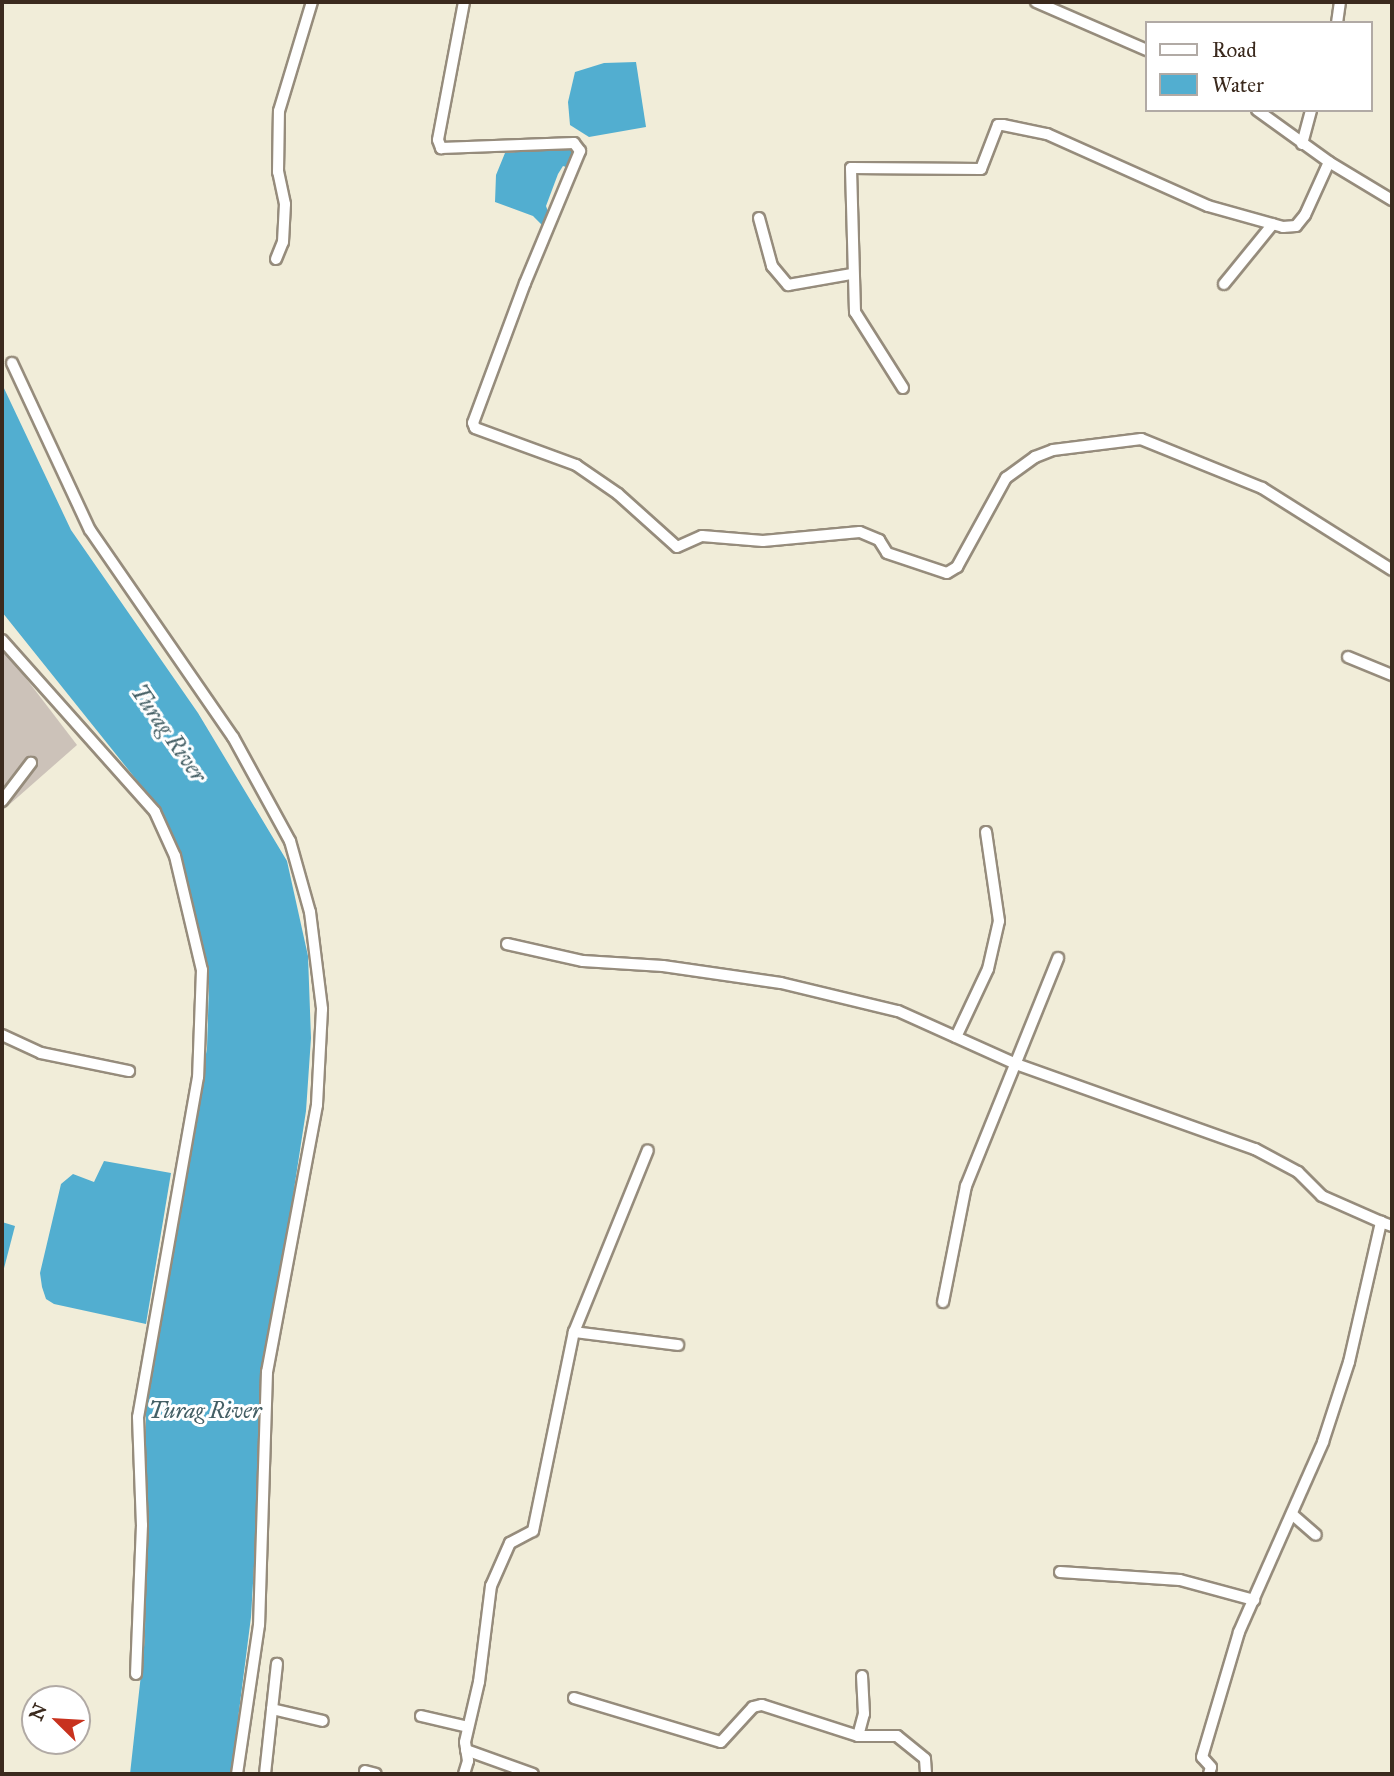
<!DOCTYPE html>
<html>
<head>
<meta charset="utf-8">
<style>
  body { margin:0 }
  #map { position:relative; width:1394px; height:1776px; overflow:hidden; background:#f1edd9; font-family:"IM FELL Great Primer",serif }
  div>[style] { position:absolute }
  .industrial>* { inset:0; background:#ccc2b9 }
  .water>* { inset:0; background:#52aed0 }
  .roads { filter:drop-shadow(2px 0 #968c7c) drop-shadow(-2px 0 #968c7c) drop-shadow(0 2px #968c7c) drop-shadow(0 -2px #968c7c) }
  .minor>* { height:10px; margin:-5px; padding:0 5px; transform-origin:5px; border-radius:5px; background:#fff }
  span { translate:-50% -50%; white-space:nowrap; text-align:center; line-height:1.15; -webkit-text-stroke:6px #fff; paint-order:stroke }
  .water-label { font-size:23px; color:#445f65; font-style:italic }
  .frame { position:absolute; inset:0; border:4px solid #3b2a1e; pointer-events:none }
  .legend { position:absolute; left:1145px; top:21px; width:228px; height:91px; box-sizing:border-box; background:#fff; border:2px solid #b1aaa5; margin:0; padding:9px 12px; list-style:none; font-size:21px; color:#3b2a1e }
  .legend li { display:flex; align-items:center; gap:14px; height:35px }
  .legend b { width:35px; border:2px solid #b1aaa5 }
  .north { position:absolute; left:21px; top:1685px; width:70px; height:70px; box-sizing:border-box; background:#fff; border:2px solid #b1aaa5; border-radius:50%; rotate:294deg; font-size:19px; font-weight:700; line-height:28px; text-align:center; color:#3b2a1e }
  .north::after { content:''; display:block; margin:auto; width:24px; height:32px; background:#c8321e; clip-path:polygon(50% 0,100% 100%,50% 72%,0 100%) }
</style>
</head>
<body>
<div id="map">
  <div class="industrial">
    <i style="clip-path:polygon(2px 647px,77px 745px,2px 811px)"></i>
  </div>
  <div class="water">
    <i style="clip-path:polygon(636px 62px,646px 127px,589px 137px,570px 125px,568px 102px,575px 72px,604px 63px)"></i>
    <i style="clip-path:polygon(568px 147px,575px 155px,569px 168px,563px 166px,558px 174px,546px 206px,550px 217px,546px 229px,533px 216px,495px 202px,496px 175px,505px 153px)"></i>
    <i style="clip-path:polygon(2px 384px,71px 530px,198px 713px,287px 861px,308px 956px,311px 1038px,306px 1111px,265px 1379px,251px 1617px,231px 1774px,130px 1774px,145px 1638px,146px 1412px,207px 1048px,209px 985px,186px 874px,155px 803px,2px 612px)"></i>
    <i style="clip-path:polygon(104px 1161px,171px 1173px,146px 1324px,54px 1304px,46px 1299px,42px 1287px,40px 1273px,61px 1184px,73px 1174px,94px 1182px)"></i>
    <i style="clip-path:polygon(2px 1222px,15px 1226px,2px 1276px)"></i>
  </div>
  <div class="roads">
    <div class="minor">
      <i style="left:464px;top:2px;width:140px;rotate:100.7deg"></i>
      <i style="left:438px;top:140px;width:9px;rotate:69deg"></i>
      <i style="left:441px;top:148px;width:133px;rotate:-2.2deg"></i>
      <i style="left:574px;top:143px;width:10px;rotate:53deg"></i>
      <i style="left:580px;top:151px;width:143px;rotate:112.6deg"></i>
      <i style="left:525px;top:283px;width:149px;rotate:110.4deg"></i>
      <i style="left:473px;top:423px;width:5px;rotate:68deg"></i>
      <i style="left:475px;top:428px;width:108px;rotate:20.1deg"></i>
      <i style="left:576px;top:465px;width:51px;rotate:34.6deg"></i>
      <i style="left:618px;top:494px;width:79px;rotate:41.9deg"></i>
      <i style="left:677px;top:547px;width:27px;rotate:-24deg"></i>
      <i style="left:702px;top:536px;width:61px;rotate:4.7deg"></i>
      <i style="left:763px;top:541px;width:97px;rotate:-5.3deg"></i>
      <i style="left:860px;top:532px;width:21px;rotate:23deg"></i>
      <i style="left:879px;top:540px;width:15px;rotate:58deg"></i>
      <i style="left:887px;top:553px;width:63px;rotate:18.4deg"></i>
      <i style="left:947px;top:573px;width:12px;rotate:-31deg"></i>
      <i style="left:957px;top:567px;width:102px;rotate:-61.2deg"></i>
      <i style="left:1006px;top:478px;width:36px;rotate:-36deg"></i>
      <i style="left:1035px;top:457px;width:19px;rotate:-21deg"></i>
      <i style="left:1053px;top:450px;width:89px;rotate:-7.1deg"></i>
      <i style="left:1141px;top:439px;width:131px;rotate:22deg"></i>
      <i style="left:1262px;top:488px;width:154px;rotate:32.2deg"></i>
      <i style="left:1036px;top:2px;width:121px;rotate:23.4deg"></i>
      <i style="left:1337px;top:23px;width:21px;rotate:-82deg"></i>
      <i style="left:1257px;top:110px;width:89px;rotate:35.8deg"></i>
      <i style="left:1329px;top:162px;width:74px;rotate:31.1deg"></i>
      <i style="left:1302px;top:144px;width:35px;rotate:-75deg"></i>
      <i style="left:759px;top:218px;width:50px;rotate:74.8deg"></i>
      <i style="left:772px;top:266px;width:25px;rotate:50deg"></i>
      <i style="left:788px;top:285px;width:65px;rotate:-9.8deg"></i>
      <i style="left:276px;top:259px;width:18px;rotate:-68deg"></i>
      <i style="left:283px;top:242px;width:38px;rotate:-87deg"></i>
      <i style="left:285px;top:204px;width:33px;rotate:-102deg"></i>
      <i style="left:278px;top:172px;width:61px;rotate:-89.1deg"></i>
      <i style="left:279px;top:111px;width:114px;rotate:-73.2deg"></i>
      <i style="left:1224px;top:284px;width:77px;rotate:-50.8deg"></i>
      <i style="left:12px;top:363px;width:184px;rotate:65deg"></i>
      <i style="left:90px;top:530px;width:252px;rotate:55.4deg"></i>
      <i style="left:233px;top:737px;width:119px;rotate:61.3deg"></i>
      <i style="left:290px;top:841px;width:74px;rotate:74.3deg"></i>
      <i style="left:310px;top:912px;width:98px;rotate:82.9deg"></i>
      <i style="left:322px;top:1009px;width:96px;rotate:93deg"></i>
      <i style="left:317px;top:1105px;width:272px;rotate:100.6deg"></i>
      <i style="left:267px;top:1372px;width:253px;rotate:91.8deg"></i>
      <i style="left:259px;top:1625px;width:151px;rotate:98.4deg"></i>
      <i style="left:903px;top:388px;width:90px;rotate:-122.3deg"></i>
      <i style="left:855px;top:312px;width:144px;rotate:-91.6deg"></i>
      <i style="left:851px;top:168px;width:130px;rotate:0.4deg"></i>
      <i style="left:981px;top:169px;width:47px;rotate:-68.9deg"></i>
      <i style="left:998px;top:125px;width:5px"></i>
      <i style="left:1003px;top:125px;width:45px;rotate:11.6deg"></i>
      <i style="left:1047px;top:134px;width:176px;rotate:24.1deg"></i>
      <i style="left:1208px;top:206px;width:78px;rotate:15.6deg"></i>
      <i style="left:1283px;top:227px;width:13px;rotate:-4deg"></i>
      <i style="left:1296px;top:226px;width:14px;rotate:-51deg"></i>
      <i style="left:1305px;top:215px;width:58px;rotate:-65.6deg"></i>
      <i style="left:2px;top:640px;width:230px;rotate:48.3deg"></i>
      <i style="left:155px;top:812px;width:48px;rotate:65.6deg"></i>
      <i style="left:175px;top:856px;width:117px;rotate:76.7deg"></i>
      <i style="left:202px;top:970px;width:107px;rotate:92.1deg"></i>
      <i style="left:198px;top:1077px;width:345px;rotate:100deg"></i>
      <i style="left:138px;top:1417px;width:108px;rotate:87.9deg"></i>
      <i style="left:142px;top:1525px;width:149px;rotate:92.3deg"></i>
      <i style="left:1348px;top:657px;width:48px;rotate:22.2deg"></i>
      <i style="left:2px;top:801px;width:48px;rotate:-52.7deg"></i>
      <i style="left:507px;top:944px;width:78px;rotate:12.6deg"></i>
      <i style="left:583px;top:961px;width:80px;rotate:3.6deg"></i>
      <i style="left:663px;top:966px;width:119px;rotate:8.2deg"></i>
      <i style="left:781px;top:983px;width:120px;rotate:13.5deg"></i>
      <i style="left:898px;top:1011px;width:129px;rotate:24.2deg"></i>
      <i style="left:1016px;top:1064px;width:254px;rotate:19.6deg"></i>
      <i style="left:1255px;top:1149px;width:49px;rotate:28.1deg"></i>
      <i style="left:1298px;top:1172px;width:34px;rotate:45deg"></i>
      <i style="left:1322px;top:1196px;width:64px;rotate:23.8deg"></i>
      <i style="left:2px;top:1035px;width:43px;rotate:24.8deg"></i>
      <i style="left:41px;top:1053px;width:90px;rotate:11.6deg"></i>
      <i style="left:956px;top:1037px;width:75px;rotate:-64.8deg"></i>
      <i style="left:988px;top:969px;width:49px;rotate:-77.1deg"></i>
      <i style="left:999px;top:921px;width:90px;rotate:-98.3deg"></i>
      <i style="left:943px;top:1302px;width:118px;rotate:-78.8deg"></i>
      <i style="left:966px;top:1186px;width:246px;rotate:-68deg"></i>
      <i style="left:574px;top:1332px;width:105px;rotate:7.1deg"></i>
      <i style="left:1293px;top:1515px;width:30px;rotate:41deg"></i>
      <i style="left:1060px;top:1572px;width:120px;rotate:3.8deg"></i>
      <i style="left:1180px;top:1580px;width:77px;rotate:15.1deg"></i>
      <i style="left:574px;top:1698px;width:153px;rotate:16.7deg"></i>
      <i style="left:721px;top:1742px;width:47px;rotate:-47.6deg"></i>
      <i style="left:753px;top:1707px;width:9px;rotate:-13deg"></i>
      <i style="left:762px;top:1705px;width:101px;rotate:17.9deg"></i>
      <i style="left:858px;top:1736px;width:39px"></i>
      <i style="left:897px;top:1736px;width:36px;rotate:39deg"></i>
      <i style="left:925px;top:1759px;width:15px;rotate:86deg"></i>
      <i style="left:272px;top:1709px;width:52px;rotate:13.2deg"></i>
      <i style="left:421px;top:1716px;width:48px;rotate:13.2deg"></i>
      <i style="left:858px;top:1736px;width:23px;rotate:-75deg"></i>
      <i style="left:864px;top:1714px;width:38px;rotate:-93deg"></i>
      <i style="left:466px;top:1750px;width:71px;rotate:19.7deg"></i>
      <i style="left:365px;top:1771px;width:11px;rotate:15deg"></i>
      <i style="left:265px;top:1774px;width:111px;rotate:-83.8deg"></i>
      <i style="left:464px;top:1774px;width:14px;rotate:-73deg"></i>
      <i style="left:468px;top:1761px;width:19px;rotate:-99deg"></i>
      <i style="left:465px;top:1742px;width:62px;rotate:-76.9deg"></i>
      <i style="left:479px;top:1682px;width:97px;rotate:-82.9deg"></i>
      <i style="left:491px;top:1586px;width:47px;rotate:-66.2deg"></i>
      <i style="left:510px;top:1543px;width:26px;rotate:-28deg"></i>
      <i style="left:533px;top:1531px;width:203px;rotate:-78.4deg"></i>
      <i style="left:574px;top:1332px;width:196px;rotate:-67.9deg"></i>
      <i style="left:1209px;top:1774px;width:7px;rotate:-74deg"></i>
      <i style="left:1211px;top:1767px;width:13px;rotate:-132deg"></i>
      <i style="left:1202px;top:1757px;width:130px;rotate:-73.5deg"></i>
      <i style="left:1239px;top:1632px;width:208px;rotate:-66.1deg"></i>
      <i style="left:1323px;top:1442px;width:84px;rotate:-72deg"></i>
      <i style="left:1349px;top:1362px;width:144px;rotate:-77.1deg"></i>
      <i style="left:1381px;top:1222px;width:12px;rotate:20deg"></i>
    </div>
  </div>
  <div class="water-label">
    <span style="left:169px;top:733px;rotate:55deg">Turag River</span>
    <span style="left:205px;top:1410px">Turag River</span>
  </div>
  <div class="frame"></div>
  <ul class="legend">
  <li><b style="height:9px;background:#fff"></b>Road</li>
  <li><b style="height:19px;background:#52aed0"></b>Water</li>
  </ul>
  <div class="north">N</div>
</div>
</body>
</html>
